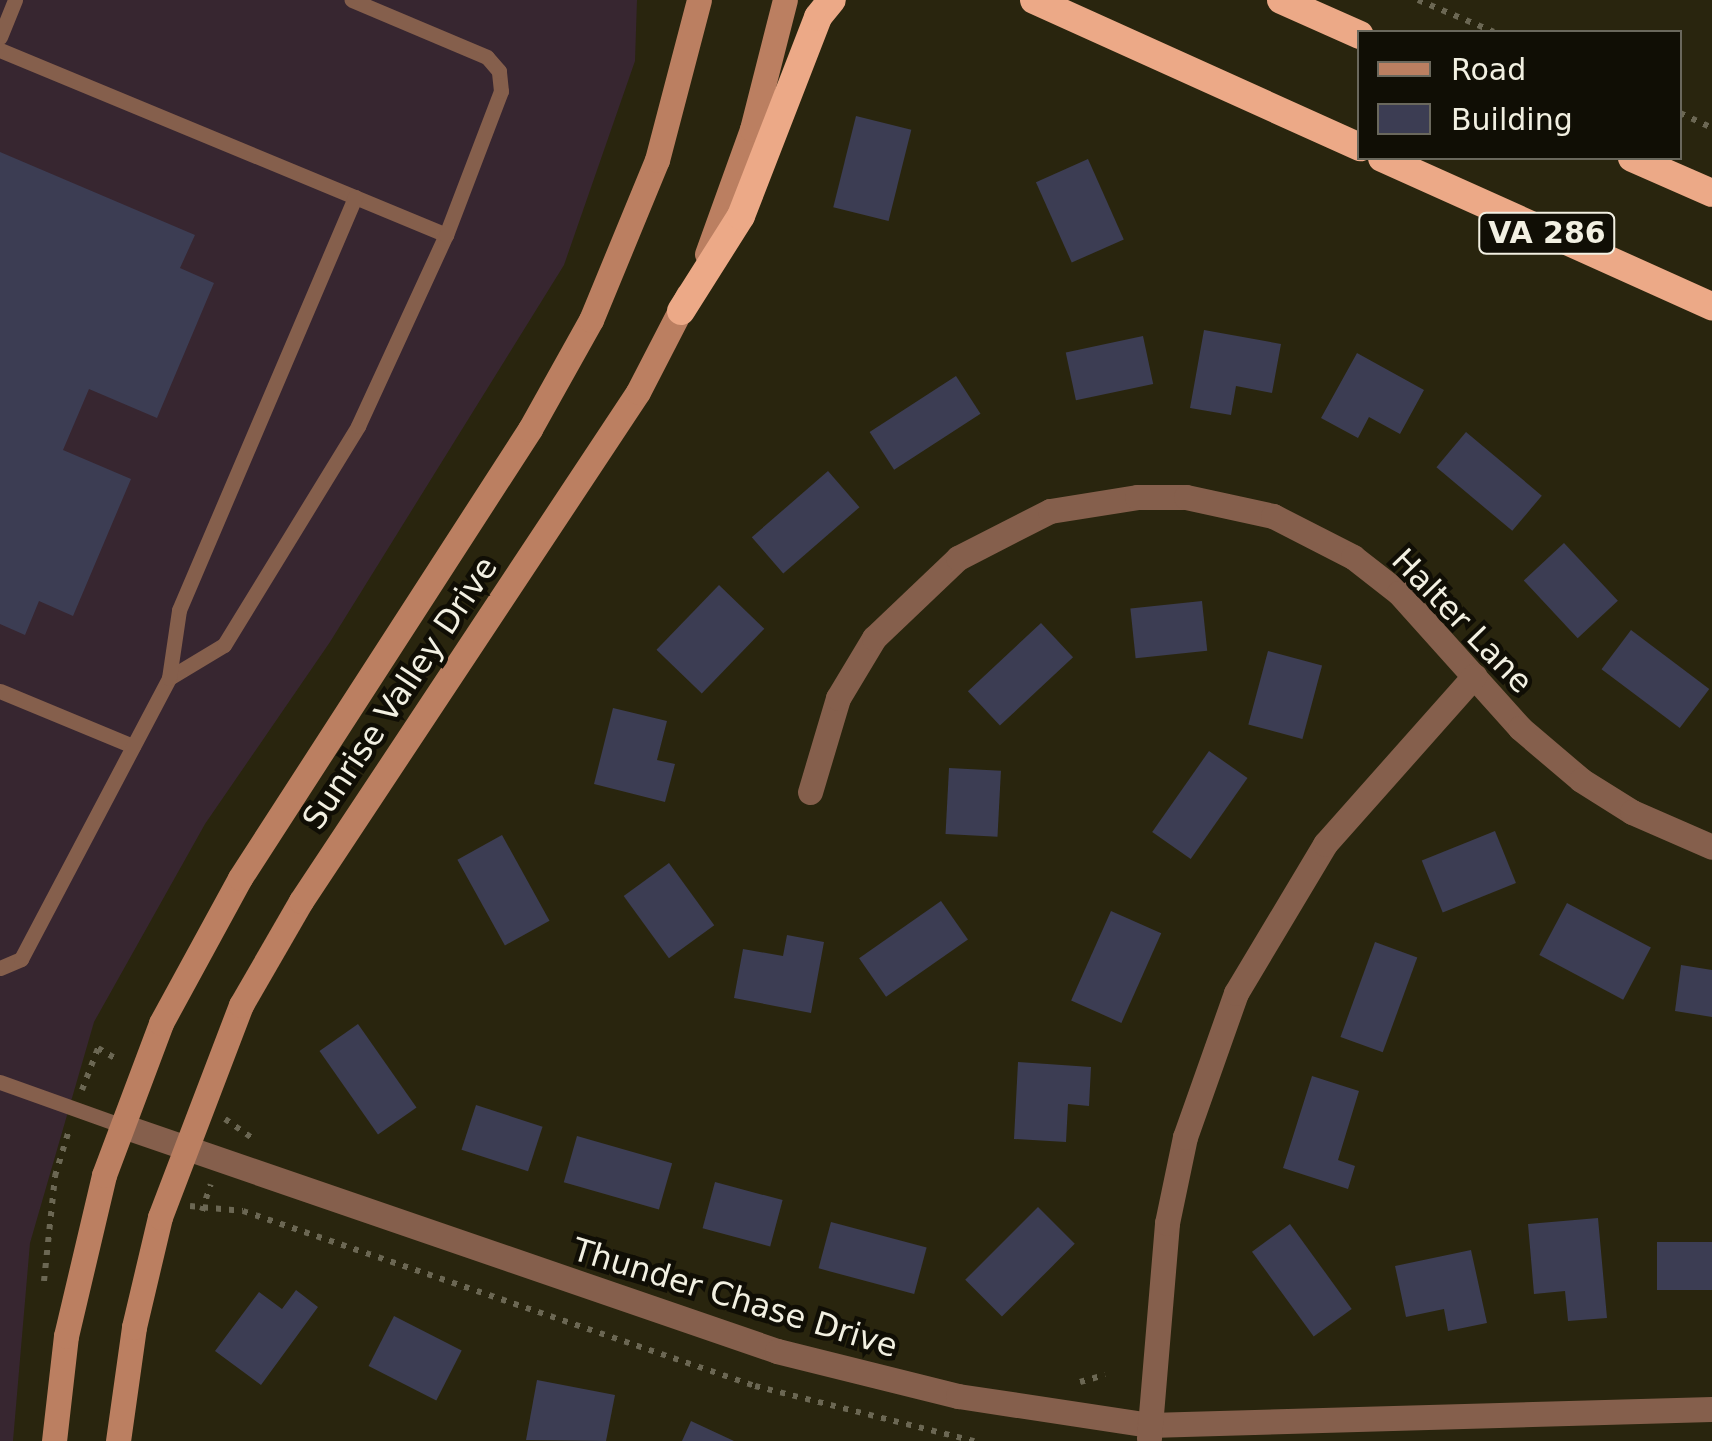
<!DOCTYPE html>
<html>
<head>
<meta charset="utf-8">
<style>
  body { margin:0 }
  #map { position:relative; width:1712px; height:1441px; overflow:hidden; background:#29250e; font-family:"DejaVu Sans",sans-serif }
  div>[style] { position:absolute }
  .commercial>* { inset:0; background:#372630 }
  .building>* { inset:0; background:#3c3d53; transform-origin:0 0 }
  .path>* { height:6px; margin-top:-3px; transform-origin:0; background:repeating-linear-gradient(90deg,#6b6753 0 5px,transparent 0 13px) }
  .service>* { height:15px; margin:-7.5px; padding:0 7.5px; transform-origin:7.5px; border-radius:7.5px; background:#855f4c }
  .minor>* { height:25px; margin:-12.5px; padding:0 12.5px; transform-origin:12.5px; border-radius:12.5px; background:#855f4c }
  .secondary>* { height:25px; margin:-12.5px; padding:0 12.5px; transform-origin:12.5px; border-radius:12.5px; background:#bb7f61 }
  .trunk>* { height:28px; margin:-14px; padding:0 14px; transform-origin:14px; border-radius:14px; background:#eca987 }
  span { translate:-50% -50%; white-space:nowrap; text-align:center; line-height:1.15; -webkit-text-stroke:9px #100e05; paint-order:stroke }
  .shield-label span { padding:2px 8px; background:#100e05; border:2px solid; border-radius:8px; -webkit-text-stroke-width:0 }
  .shield-label { font-size:30px; color:#f2f0e2; font-weight:700 }
  .street-label { font-size:32px; color:#f2f0e2 }
  .legend { position:absolute; left:1357px; top:30px; width:325px; height:130px; box-sizing:border-box; background:#100e05; border:2px solid #6a685d; margin:0; padding:12px 18px; list-style:none; font-size:30px; color:#f2f0e2 }
  .legend li { display:flex; align-items:center; gap:20px; height:50px }
  .legend b { width:50px; border:2px solid #6a685d }
</style>
</head>
<body>
<div id="map">
  <div class="commercial">
    <i style="clip-path:polygon(0 0,637px 0,635px 61px,564px 265px,330px 642px,205px 824px,94px 1022px,30px 1243px,13px 1441px,0 1441px)"></i>
  </div>
  <div class="building">
    <i style="left:856px;top:116px;width:57px;height:94px;rotate:14deg"></i>
    <i style="clip-path:polygon(0 152px,195px 235px,180px 268px,214px 283px,157px 418px,89px 389px,63px 450px,131px 479px,73px 616px,39px 601px,25px 635px,0 624px)"></i>
    <i style="left:1088px;top:159px;width:88px;height:57px;rotate:66deg"></i>
    <i style="clip-path:polygon(1204px 330px,1281px 344px,1272px 393px,1236px 386px,1231px 415px,1190px 408px)"></i>
    <i style="left:1143px;top:336px;width:49px;height:79px;rotate:78deg"></i>
    <i style="clip-path:polygon(1357px 353px,1424px 390px,1400px 434px,1369px 417px,1358px 438px,1321px 418px)"></i>
    <i style="left:956px;top:376px;width:45px;height:103px;rotate:57deg"></i>
    <i style="left:1466px;top:432px;width:99px;height:46px;rotate:40deg"></i>
    <i style="left:828px;top:471px;width:48px;height:101px;rotate:49deg"></i>
    <i style="left:1564px;top:543px;width:79px;height:55px;rotate:47deg"></i>
    <i style="left:719px;top:585px;width:63px;height:90px;rotate:44deg"></i>
    <i style="left:1202px;top:601px;width:50px;height:72px;rotate:84deg"></i>
    <i style="left:1041px;top:623px;width:47px;height:100px;rotate:47deg"></i>
    <i style="left:1631px;top:630px;width:98px;height:49px;rotate:37deg"></i>
    <i style="left:1268px;top:651px;width:56px;height:76px;rotate:15deg"></i>
    <i style="clip-path:polygon(613px 708px,667px 721px,657px 760px,675px 764px,665px 802px,594px 784px)"></i>
    <i style="left:1209px;top:751px;width:47px;height:99px;rotate:35deg"></i>
    <i style="left:949px;top:768px;width:52px;height:66px;rotate:3deg"></i>
    <i style="left:1495px;top:831px;width:56px;height:79px;rotate:68deg"></i>
    <i style="left:502px;top:835px;width:98px;height:51px;rotate:61deg"></i>
    <i style="left:669px;top:863px;width:77px;height:56px;rotate:54deg"></i>
    <i style="left:941px;top:901px;width:47px;height:100px;rotate:55deg"></i>
    <i style="left:1567px;top:903px;width:95px;height:59px;rotate:28deg"></i>
    <i style="left:1111px;top:911px;width:55px;height:98px;rotate:24deg"></i>
    <i style="clip-path:polygon(787px 935px,824px 942px,811px 1013px,734px 998px,743px 949px,783px 956px)"></i>
    <i style="left:1375px;top:942px;width:45px;height:101px;rotate:20deg"></i>
    <i style="clip-path:polygon(1681px 965px,1712px 970px,1712px 1017px,1675px 1011px)"></i>
    <i style="left:358px;top:1024px;width:102px;height:47px;rotate:55deg"></i>
    <i style="clip-path:polygon(1018px 1062px,1091px 1067px,1089px 1106px,1068px 1104px,1066px 1142px,1014px 1139px)"></i>
    <i style="clip-path:polygon(1312px 1076px,1359px 1091px,1338px 1160px,1355px 1166px,1348px 1189px,1283px 1168px)"></i>
    <i style="left:476px;top:1105px;width:70px;height:47px;rotate:18deg"></i>
    <i style="left:577px;top:1136px;width:99px;height:48px;rotate:16deg"></i>
    <i style="left:715px;top:1182px;width:70px;height:48px;rotate:15deg"></i>
    <i style="left:1038px;top:1207px;width:52px;height:103px;rotate:45deg"></i>
    <i style="clip-path:polygon(1598px 1218px,1607px 1318px,1568px 1321px,1565px 1291px,1534px 1294px,1528px 1224px)"></i>
    <i style="left:831px;top:1222px;width:99px;height:48px;rotate:15deg"></i>
    <i style="left:1290px;top:1224px;width:105px;height:47px;rotate:54deg"></i>
    <i style="left:1712px;top:1242px;width:48px;height:55px;rotate:90deg"></i>
    <i style="clip-path:polygon(1471px 1250px,1487px 1323px,1448px 1331px,1444px 1309px,1406px 1317px,1395px 1266px)"></i>
    <i style="clip-path:polygon(296px 1290px,318px 1307px,261px 1385px,215px 1351px,259px 1292px,282px 1309px)"></i>
    <i style="left:394px;top:1316px;width:76px;height:56px;rotate:27deg"></i>
    <i style="clip-path:polygon(537px 1380px,615px 1395px,606px 1441px,526px 1440px)"></i>
    <i style="clip-path:polygon(691px 1421px,734px 1441px,682px 1441px)"></i>
  </div>
  <div class="path">
    <i style="left:1418px;top:0;width:82px;rotate:22.8deg"></i>
    <i style="left:1680px;top:113px;width:35px;rotate:25deg"></i>
    <i style="left:82px;top:1090px;width:45px;rotate:-69.1deg"></i>
    <i style="left:98px;top:1048px;width:23px;rotate:31deg"></i>
    <i style="left:225px;top:1119px;width:32px;rotate:35deg"></i>
    <i style="left:190px;top:1206px;width:53px;rotate:5.4deg"></i>
    <i style="left:243px;top:1211px;width:541px;rotate:18.87deg"></i>
    <i style="left:755px;top:1386px;width:226px;rotate:14.1deg"></i>
    <i style="left:202px;top:1211px;width:28px;rotate:-72deg"></i>
    <i style="left:44px;top:1281px;width:106px;rotate:-84deg"></i>
    <i style="left:55px;top:1176px;width:48px;rotate:-73.1deg"></i>
    <i style="left:1080px;top:1382px;width:26px;rotate:-16deg"></i>
  </div>
  <div class="service">
    <i style="left:0;top:37px;width:40px;rotate:-68deg"></i>
    <i style="left:0;top:50px;width:483px;rotate:22.5deg"></i>
    <i style="left:169px;top:678px;width:64px;rotate:-31deg"></i>
    <i style="left:224px;top:645px;width:257px;rotate:-58.5deg"></i>
    <i style="left:358px;top:426px;width:210px;rotate:-65.3deg"></i>
    <i style="left:446px;top:235px;width:154px;rotate:-69.1deg"></i>
    <i style="left:501px;top:91px;width:20px;rotate:-96deg"></i>
    <i style="left:499px;top:71px;width:18px;rotate:-131deg"></i>
    <i style="left:487px;top:57px;width:147px;rotate:-157.1deg"></i>
    <i style="left:0;top:691px;width:144px;rotate:22.5deg"></i>
    <i style="left:0;top:968px;width:23px;rotate:-23deg"></i>
    <i style="left:21px;top:959px;width:318px;rotate:-62.2deg"></i>
    <i style="left:169px;top:678px;width:69px;rotate:-81.6deg"></i>
    <i style="left:179px;top:610px;width:449px;rotate:-66.9deg"></i>
    <i style="left:0;top:1082px;width:127px;rotate:19.7deg"></i>
  </div>
  <div class="minor">
    <i style="left:810px;top:792px;width:98px;rotate:-73.4deg"></i>
    <i style="left:838px;top:698px;width:70px;rotate:-59deg"></i>
    <i style="left:874px;top:638px;width:116px;rotate:-43.6deg"></i>
    <i style="left:958px;top:558px;width:103px;rotate:-27.1deg"></i>
    <i style="left:1050px;top:511px;width:88px;rotate:-9.1deg"></i>
    <i style="left:1137px;top:497px;width:49px"></i>
    <i style="left:1186px;top:497px;width:89px;rotate:12.3deg"></i>
    <i style="left:1273px;top:516px;width:90px;rotate:27.1deg"></i>
    <i style="left:1353px;top:557px;width:58px;rotate:38deg"></i>
    <i style="left:1399px;top:593px;width:181px;rotate:48.1deg"></i>
    <i style="left:1520px;top:728px;width:80px;rotate:40.4deg"></i>
    <i style="left:1581px;top:780px;width:60px;rotate:32.1deg"></i>
    <i style="left:1632px;top:812px;width:87px;rotate:23.6deg"></i>
    <i style="left:120px;top:1125px;width:695px;rotate:18.98deg"></i>
    <i style="left:777px;top:1351px;width:187px;rotate:14deg"></i>
    <i style="left:958px;top:1396px;width:193px;rotate:8.6deg"></i>
    <i style="left:1149px;top:1425px;width:563px;rotate:-1.63deg"></i>
    <i style="left:1149px;top:1438px;width:216px;rotate:-85.2deg"></i>
    <i style="left:1167px;top:1223px;width:88px;rotate:-78.2deg"></i>
    <i style="left:1185px;top:1137px;width:153px;rotate:-70.5deg"></i>
    <i style="left:1236px;top:993px;width:174px;rotate:-59.1deg"></i>
    <i style="left:1325px;top:844px;width:225px;rotate:-48.4deg"></i>
  </div>
  <div class="secondary">
    <i style="left:707px;top:254px;width:133px;rotate:-70.2deg"></i>
    <i style="left:752px;top:129px;width:133px;rotate:-75.7deg"></i>
    <i style="left:54px;top:1441px;width:106px;rotate:-83.5deg"></i>
    <i style="left:66px;top:1336px;width:165px;rotate:-76.7deg"></i>
    <i style="left:104px;top:1175px;width:162px;rotate:-69.4deg"></i>
    <i style="left:161px;top:1023px;width:165px;rotate:-61.4deg"></i>
    <i style="left:240px;top:878px;width:535px;rotate:-57.14deg"></i>
    <i style="left:530px;top:429px;width:125px;rotate:-60.8deg"></i>
    <i style="left:591px;top:320px;width:173px;rotate:-67.6deg"></i>
    <i style="left:657px;top:160px;width:165px;rotate:-75.3deg"></i>
    <i style="left:118px;top:1441px;width:115px;rotate:-82deg"></i>
    <i style="left:134px;top:1327px;width:113px;rotate:-76.7deg"></i>
    <i style="left:160px;top:1217px;width:227px;rotate:-69.1deg"></i>
    <i style="left:241px;top:1005px;width:120px;rotate:-60deg"></i>
    <i style="left:301px;top:901px;width:610px;rotate:-56.49deg"></i>
    <i style="left:638px;top:392px;width:109px;rotate:-62.7deg"></i>
  </div>
  <div class="trunk">
    <i style="left:1034px;top:0;width:358px;rotate:24.3deg"></i>
    <i style="left:1281px;top:0;width:86px;rotate:23.9deg"></i>
    <i style="left:1382px;top:158px;width:362px;rotate:24.2deg"></i>
    <i style="left:1632px;top:158px;width:87px;rotate:23.6deg"></i>
    <i style="left:681px;top:311px;width:112px;rotate:-57.7deg"></i>
    <i style="left:741px;top:216px;width:213px;rotate:-68.8deg"></i>
    <i style="left:818px;top:17px;width:22px;rotate:-51deg"></i>
  </div>
  <div class="shield-label">
    <span style="left:1547px;top:233px">VA 286</span>
  </div>
  <div class="street-label">
    <span style="left:1462px;top:621px;rotate:46deg">Halter Lane</span>
    <span style="left:400px;top:693px;rotate:-56deg">Sunrise Valley Drive</span>
    <span style="left:735px;top:1298px;rotate:17deg">Thunder Chase Drive</span>
  </div>
  <ul class="legend">
  <li><b style="height:12px;background:#bb7f61"></b>Road</li>
  <li><b style="height:28px;background:#3c3d53"></b>Building</li>
  </ul>
</div>
</body>
</html>
